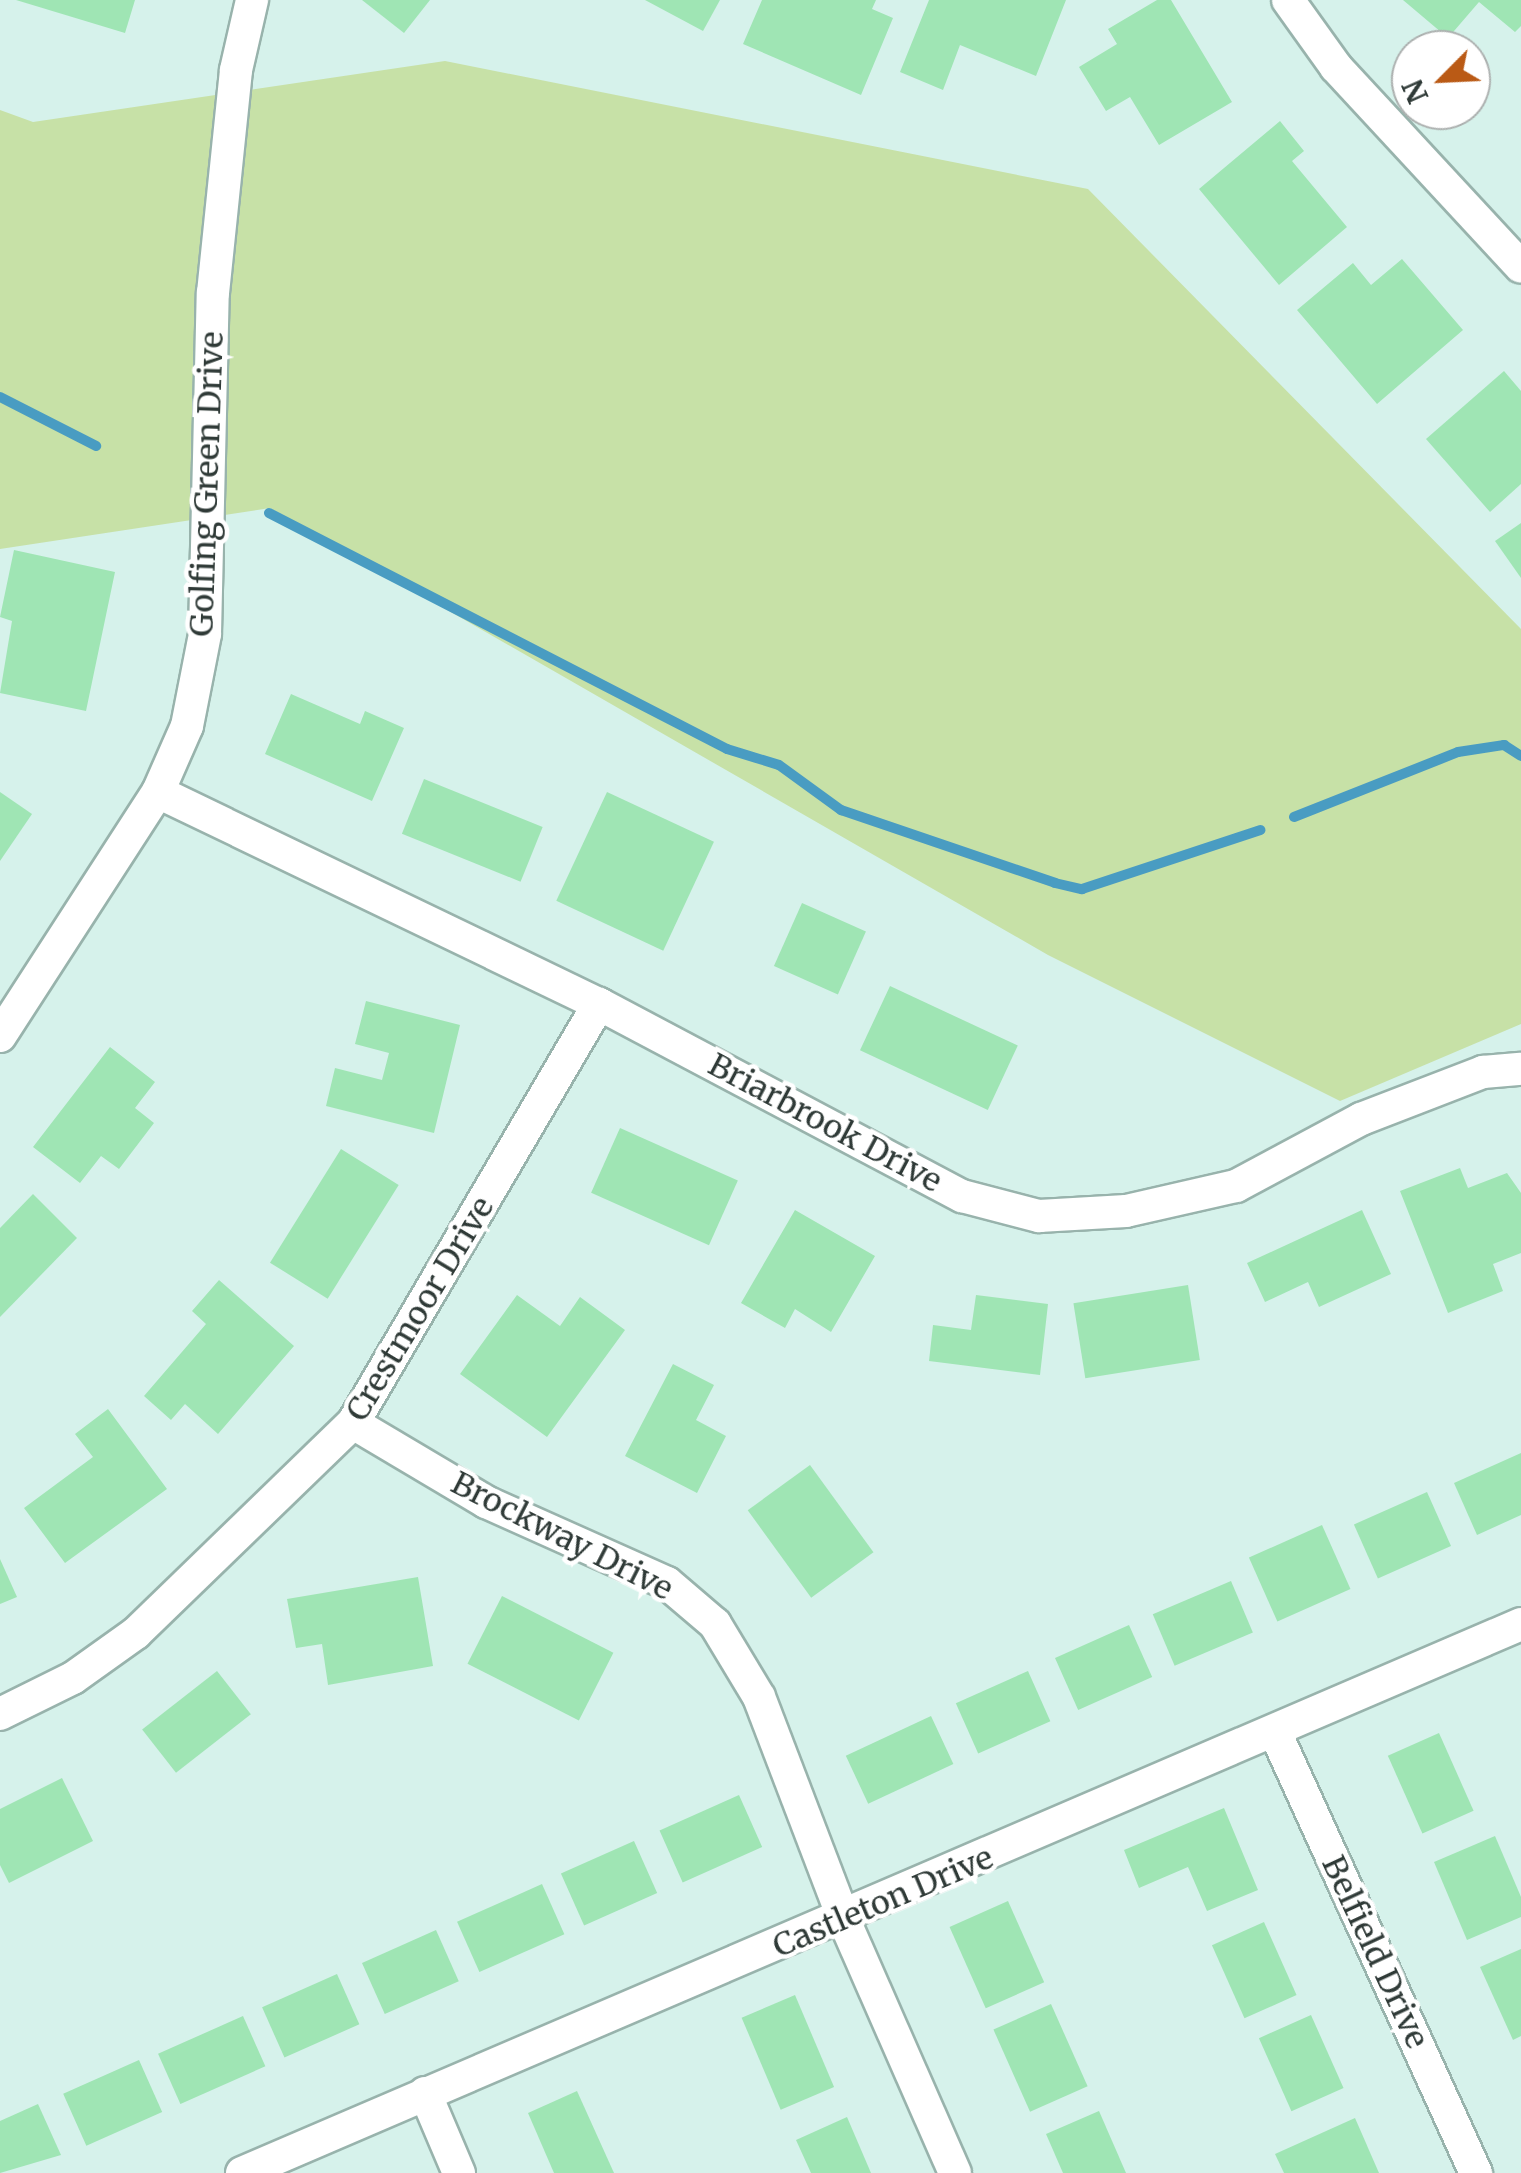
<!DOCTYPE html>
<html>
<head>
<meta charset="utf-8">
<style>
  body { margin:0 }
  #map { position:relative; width:1521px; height:2173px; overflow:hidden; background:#d6f2eb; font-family:Merriweather,serif }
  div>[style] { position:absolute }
  .green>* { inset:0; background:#c7e1a7 }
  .stream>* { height:10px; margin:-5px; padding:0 5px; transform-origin:5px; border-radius:5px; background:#499cc2 }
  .building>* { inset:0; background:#9fe5b4; transform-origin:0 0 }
  .roads { filter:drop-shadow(2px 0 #98b3ac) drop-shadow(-2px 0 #98b3ac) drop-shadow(0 2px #98b3ac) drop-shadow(0 -2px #98b3ac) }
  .minor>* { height:32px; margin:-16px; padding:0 16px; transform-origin:16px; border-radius:16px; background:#fff }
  span { translate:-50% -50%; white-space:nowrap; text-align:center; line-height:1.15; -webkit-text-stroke:9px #fff; paint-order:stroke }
  .street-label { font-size:32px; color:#2f3a37 }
  .north { position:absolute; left:1391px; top:30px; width:100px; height:100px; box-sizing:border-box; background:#fff; border:2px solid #acb0af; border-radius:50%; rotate:246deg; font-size:28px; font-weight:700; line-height:40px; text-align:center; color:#2f3a37 }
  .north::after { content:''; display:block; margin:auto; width:35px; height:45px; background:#ba5a15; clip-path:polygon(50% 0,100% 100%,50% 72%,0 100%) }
</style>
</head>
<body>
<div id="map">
  <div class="green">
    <i style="clip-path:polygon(445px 61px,1088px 189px,1521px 629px,1521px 1024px,1340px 1101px,1048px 955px,270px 508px,0 549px,0 110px,33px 122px)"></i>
  </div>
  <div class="stream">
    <i style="left:0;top:397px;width:108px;rotate:27deg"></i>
    <i style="left:269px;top:513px;width:515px;rotate:27.26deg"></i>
    <i style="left:727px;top:749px;width:54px;rotate:17.1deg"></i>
    <i style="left:779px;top:765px;width:77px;rotate:36deg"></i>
    <i style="left:841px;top:810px;width:226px;rotate:18.8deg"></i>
    <i style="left:1055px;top:883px;width:28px;rotate:13deg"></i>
    <i style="left:1082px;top:889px;width:188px;rotate:-18.3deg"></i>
    <i style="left:1294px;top:817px;width:176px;rotate:-21.6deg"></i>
    <i style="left:1458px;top:752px;width:47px;rotate:-8.7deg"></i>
    <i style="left:1504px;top:745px;width:20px;rotate:33deg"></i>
  </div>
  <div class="building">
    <i style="clip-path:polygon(16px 0,135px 0,125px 33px)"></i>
    <i style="clip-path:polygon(362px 0,430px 0,404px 33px)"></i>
    <i style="clip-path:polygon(645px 0,720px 0,703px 31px)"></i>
    <i style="clip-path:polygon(762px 0,876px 0,872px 9px,893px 18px,861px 95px,743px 44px)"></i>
    <i style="clip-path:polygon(929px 0,1066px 0,1036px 76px,960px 45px,943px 90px,900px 72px)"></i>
    <i style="clip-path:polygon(1157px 0,1171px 0,1232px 102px,1159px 145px,1130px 97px,1106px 111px,1079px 67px,1117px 44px,1108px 29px)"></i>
    <i style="clip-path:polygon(1403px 0,1521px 0,1521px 26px,1515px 32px,1479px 2px,1448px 38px)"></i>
    <i style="clip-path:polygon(1280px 121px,1304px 151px,1292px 161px,1347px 227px,1279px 285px,1199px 189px)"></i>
    <i style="clip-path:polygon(1402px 259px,1463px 330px,1377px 404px,1297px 310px,1353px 263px,1371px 285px)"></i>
    <i style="clip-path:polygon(1504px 371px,1521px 391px,1521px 484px,1490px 512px,1426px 439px)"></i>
    <i style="clip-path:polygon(1521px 523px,1521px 578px,1495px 541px)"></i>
    <i style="clip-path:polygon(14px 550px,115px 572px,86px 711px,0 693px,12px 621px,0 617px)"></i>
    <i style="clip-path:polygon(291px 694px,360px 724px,365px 711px,404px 728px,372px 801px,265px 754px)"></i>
    <i style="left:424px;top:779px;width:128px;height:59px;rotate:22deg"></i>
    <i style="clip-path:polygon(0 792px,32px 814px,0 861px)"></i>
    <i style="left:607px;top:792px;width:118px;height:120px;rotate:25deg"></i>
    <i style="left:802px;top:903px;width:70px;height:69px;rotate:24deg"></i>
    <i style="left:890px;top:986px;width:141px;height:71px;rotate:25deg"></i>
    <i style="clip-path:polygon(366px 1001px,460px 1025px,434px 1133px,326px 1106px,335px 1068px,382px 1080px,389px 1053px,355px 1044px)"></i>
    <i style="clip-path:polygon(110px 1047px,155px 1082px,135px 1108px,154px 1123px,119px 1169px,101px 1156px,80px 1183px,33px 1147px)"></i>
    <i style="left:620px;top:1128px;width:129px;height:71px;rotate:24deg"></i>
    <i style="left:341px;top:1149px;width:68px;height:134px;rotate:32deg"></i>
    <i style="clip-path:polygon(1460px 1168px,1468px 1188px,1507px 1173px,1521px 1193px,1521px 1253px,1493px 1264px,1503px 1291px,1448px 1313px,1400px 1191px)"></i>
    <i style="clip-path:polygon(33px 1194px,77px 1238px,0 1317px,0 1228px)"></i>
    <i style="clip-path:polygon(795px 1210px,875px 1256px,831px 1332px,795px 1309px,785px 1328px,741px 1303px)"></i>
    <i style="clip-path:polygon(1362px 1210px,1391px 1274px,1319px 1307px,1308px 1282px,1265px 1302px,1247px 1263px)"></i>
    <i style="clip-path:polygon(219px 1280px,294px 1346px,218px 1434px,185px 1404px,171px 1420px,144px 1396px,206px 1324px,192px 1311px)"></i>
    <i style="left:1188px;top:1285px;width:76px;height:116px;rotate:81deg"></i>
    <i style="clip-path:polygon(517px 1295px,560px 1326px,580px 1297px,625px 1330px,547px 1437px,460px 1374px)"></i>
    <i style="clip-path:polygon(976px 1295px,1048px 1304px,1040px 1375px,929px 1361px,933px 1325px,971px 1330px)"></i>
    <i style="clip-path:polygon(673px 1364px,714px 1385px,696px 1420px,726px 1436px,697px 1493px,625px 1456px)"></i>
    <i style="clip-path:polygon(108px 1409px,167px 1489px,65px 1563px,24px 1508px,93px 1457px,75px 1434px)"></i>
    <i style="clip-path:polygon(1521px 1453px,1521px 1515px,1477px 1535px,1454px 1483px)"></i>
    <i style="left:810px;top:1465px;width:108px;height:77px;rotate:54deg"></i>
    <i style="left:1427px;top:1492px;width:59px;height:80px;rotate:66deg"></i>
    <i style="left:1322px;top:1525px;width:70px;height:80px;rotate:66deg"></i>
    <i style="clip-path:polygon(0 1559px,17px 1597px,0 1604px)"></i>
    <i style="clip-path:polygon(418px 1577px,433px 1666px,328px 1685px,322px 1644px,296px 1648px,287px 1599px)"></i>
    <i style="left:1231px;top:1581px;width:56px;height:85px;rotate:67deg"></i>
    <i style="left:502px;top:1596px;width:125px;height:76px;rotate:27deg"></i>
    <i style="left:1129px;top:1625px;width:57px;height:81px;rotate:66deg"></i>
    <i style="left:217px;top:1671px;width:55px;height:95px;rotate:52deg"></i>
    <i style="left:1028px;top:1671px;width:55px;height:79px;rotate:66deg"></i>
    <i style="left:931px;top:1716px;width:53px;height:94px;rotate:65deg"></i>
    <i style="left:1439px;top:1733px;width:85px;height:56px;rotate:66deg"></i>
    <i style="clip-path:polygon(62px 1778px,93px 1841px,9px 1883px,0 1865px,0 1809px)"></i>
    <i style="left:739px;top:1795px;width:57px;height:87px;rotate:66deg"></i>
    <i style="clip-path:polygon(1224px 1808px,1258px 1890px,1207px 1911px,1188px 1867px,1139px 1888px,1124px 1850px)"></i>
    <i style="clip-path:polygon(1495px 1836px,1521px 1897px,1521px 1917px,1467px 1940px,1434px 1862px)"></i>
    <i style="left:634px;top:1841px;width:57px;height:80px;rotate:66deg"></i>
    <i style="left:542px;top:1884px;width:55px;height:93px;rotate:66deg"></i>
    <i style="left:1008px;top:1901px;width:89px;height:64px;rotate:66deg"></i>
    <i style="left:1264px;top:1922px;width:80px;height:57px;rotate:66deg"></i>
    <i style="left:436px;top:1930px;width:56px;height:81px;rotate:66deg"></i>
    <i style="clip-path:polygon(1521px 1949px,1521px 2036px,1513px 2040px,1480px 1967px)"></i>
    <i style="left:337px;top:1974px;width:55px;height:82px;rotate:66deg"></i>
    <i style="left:795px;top:1995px;width:100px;height:58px;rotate:67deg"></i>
    <i style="left:1051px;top:2004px;width:90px;height:63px;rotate:66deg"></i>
    <i style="left:1311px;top:2015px;width:80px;height:57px;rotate:66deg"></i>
    <i style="left:243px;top:2016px;width:55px;height:93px;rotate:66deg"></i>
    <i style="left:139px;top:2060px;width:57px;height:83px;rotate:66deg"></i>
    <i style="clip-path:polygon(577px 2091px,614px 2173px,554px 2173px,528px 2113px)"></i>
    <i style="clip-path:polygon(38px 2104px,61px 2155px,0 2173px,0 2121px)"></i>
    <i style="clip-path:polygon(1099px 2111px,1126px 2173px,1063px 2173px,1046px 2134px)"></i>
    <i style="clip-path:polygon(847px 2117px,871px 2173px,811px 2173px,796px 2140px)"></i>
    <i style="clip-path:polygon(1355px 2118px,1379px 2173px,1284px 2173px,1275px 2154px)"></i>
  </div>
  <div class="roads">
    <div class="minor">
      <i style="left:1288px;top:0;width:82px;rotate:54.4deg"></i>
      <i style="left:1336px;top:67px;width:272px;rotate:47.2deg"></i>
      <i style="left:158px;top:792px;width:489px;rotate:25.7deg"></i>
      <i style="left:599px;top:1004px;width:411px;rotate:27.9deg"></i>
      <i style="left:962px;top:1196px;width:80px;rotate:14.6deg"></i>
      <i style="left:1039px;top:1216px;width:87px;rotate:-3.3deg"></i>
      <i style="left:1126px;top:1211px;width:113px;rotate:-12.8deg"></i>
      <i style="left:1236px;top:1186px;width:142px;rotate:-28.2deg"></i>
      <i style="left:1361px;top:1119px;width:131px;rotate:-21.1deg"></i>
      <i style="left:1483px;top:1072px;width:38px;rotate:-5deg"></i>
      <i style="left:0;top:1036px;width:291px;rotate:-57.1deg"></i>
      <i style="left:158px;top:792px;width:72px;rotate:-66.3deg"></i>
      <i style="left:187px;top:726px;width:94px;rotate:-78.9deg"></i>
      <i style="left:205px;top:634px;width:341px;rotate:-88.7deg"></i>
      <i style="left:213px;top:293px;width:224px;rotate:-84.1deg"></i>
      <i style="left:236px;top:70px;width:72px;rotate:-77.1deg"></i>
      <i style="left:353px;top:1423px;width:155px;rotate:30.7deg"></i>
      <i style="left:486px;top:1502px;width:198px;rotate:24.1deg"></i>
      <i style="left:667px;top:1583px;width:63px;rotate:40.5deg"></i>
      <i style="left:715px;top:1624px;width:85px;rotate:58.9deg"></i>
      <i style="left:759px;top:1697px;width:239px;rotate:69.1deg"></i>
      <i style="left:844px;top:1920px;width:276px;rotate:66.3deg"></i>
      <i style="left:0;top:1714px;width:81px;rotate:-26.3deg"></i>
      <i style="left:73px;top:1678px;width:77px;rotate:-35.5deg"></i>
      <i style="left:136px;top:1633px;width:302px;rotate:-44.1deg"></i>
      <i style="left:353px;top:1423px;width:486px;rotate:-59.6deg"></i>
      <i style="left:1275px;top:1732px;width:485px;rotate:65.5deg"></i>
      <i style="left:425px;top:2093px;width:87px;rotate:67deg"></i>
      <i style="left:242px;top:2173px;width:1392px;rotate:-23.23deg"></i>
    </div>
  </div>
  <div class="street-label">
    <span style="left:207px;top:484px;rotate:-88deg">Golfing Green Drive</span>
    <span style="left:825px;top:1123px;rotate:28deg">Briarbrook Drive</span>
    <span style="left:420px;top:1309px;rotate:-59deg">Crestmoor Drive</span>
    <span style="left:562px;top:1536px;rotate:27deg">Brockway Drive</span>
    <span style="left:883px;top:1902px;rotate:-23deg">Castleton Drive</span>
    <span style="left:1375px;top:1952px;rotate:65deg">Belfield Drive</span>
  </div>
  <div class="north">N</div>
</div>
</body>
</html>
